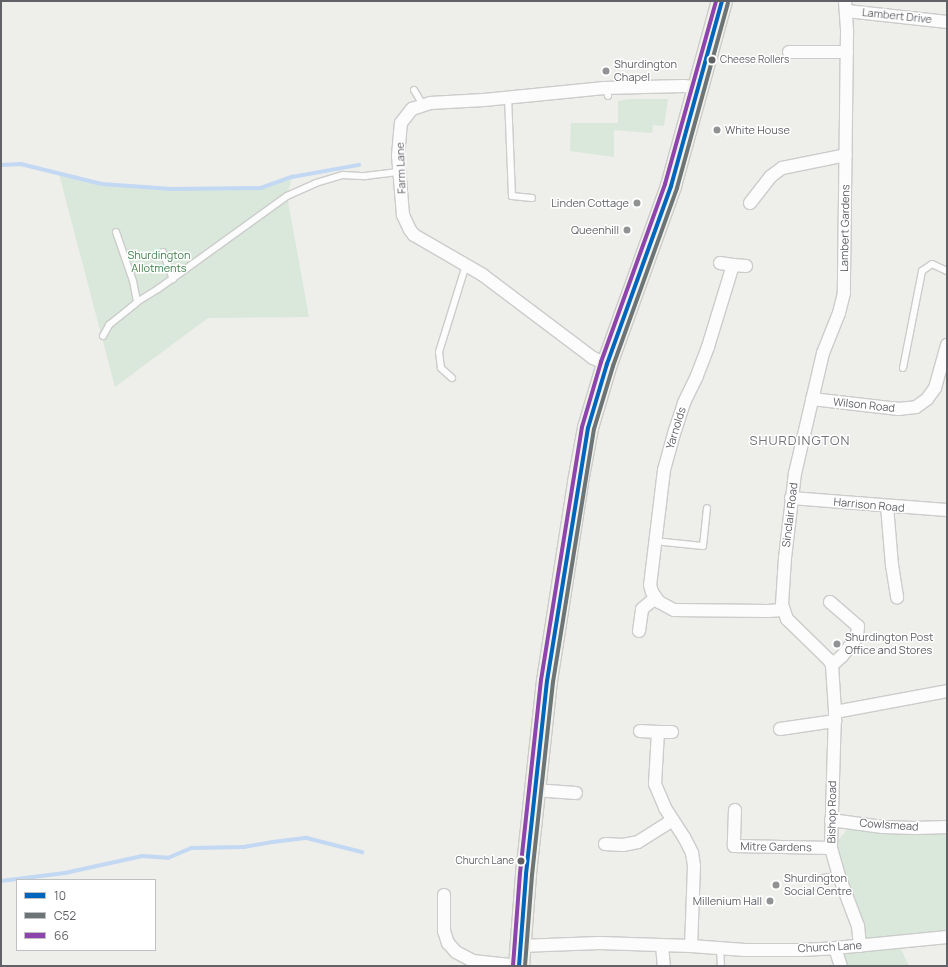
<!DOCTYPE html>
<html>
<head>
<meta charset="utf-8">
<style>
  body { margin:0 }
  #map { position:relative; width:948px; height:967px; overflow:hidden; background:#eeeeea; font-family:Manrope,sans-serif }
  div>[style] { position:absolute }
  .green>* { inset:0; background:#d9e8da }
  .stream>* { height:3.5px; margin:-1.75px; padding:0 1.75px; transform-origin:1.75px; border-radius:1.75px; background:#c3d8f3 }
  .roads { filter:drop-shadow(1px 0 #cbcccb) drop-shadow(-1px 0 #cbcccb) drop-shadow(0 1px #cbcccb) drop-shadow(0 -1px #cbcccb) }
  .lane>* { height:6px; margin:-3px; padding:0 3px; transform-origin:3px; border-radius:3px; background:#fcfcfc }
  .street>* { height:12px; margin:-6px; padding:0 6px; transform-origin:6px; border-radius:6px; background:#fcfcfc }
  .primary>* { height:20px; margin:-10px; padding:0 10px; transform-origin:10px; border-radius:10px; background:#f3f2ea }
  .bus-1>* { height:4px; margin:-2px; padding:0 2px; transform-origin:2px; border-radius:2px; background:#0065bd }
  .bus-2>* { height:4px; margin:-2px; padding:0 2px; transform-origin:2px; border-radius:2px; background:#6c7476 }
  .bus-3>* { height:4px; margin:-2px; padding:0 2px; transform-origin:2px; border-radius:2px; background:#8e44ad }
  .dots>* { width:11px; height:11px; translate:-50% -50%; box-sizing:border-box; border:2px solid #fff; border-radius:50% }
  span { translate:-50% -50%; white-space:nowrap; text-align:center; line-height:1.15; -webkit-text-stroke:3px #fff; paint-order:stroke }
  .bus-label { font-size:10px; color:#5f6166 }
  .left { translate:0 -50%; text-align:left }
  .right { translate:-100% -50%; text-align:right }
  .street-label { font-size:11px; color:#5f6166 }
  .poi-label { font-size:11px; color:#5f6166 }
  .park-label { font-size:11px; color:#3e7f4b }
  .quarter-label { font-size:13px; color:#707378; letter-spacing:1px }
  .frame { position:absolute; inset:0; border:2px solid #5f6166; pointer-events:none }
  .legend { position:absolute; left:16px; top:879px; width:140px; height:72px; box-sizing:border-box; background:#fff; border:1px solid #bfc0c2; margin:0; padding:5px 7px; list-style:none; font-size:12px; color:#5f6166 }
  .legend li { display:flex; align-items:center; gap:8px; height:20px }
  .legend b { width:20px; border:1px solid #bfc0c2 }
</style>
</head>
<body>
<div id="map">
  <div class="green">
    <i style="clip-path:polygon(630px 99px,668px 99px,664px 126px,653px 125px,652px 133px,614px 130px,614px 157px,570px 151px,571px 123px,618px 123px,618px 101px)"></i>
    <i style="clip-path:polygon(59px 174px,102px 184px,172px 189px,261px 188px,292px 177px,287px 196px,309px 317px,208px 318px,115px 387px)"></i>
    <i style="clip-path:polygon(861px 823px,947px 827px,947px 937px,898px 943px,909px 966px,841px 966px,835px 948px,860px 946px,831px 848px,848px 829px)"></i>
  </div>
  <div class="stream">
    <i style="left:1px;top:165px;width:20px;rotate:-3deg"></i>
    <i style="left:21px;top:164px;width:83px;rotate:13.9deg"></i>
    <i style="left:102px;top:184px;width:70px;rotate:4.1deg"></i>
    <i style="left:172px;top:189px;width:89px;rotate:-0.6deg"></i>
    <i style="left:261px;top:188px;width:33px;rotate:-20deg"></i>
    <i style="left:292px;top:177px;width:68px;rotate:-10.2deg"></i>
    <i style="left:1px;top:881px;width:64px;rotate:-7.1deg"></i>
    <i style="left:65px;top:873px;width:79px;rotate:-12.4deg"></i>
    <i style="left:142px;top:856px;width:26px;rotate:4deg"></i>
    <i style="left:168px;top:858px;width:25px;rotate:-23deg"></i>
    <i style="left:191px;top:848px;width:53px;rotate:-1.1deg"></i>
    <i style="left:244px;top:847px;width:29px;rotate:-10deg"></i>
    <i style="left:273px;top:842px;width:34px;rotate:-7deg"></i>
    <i style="left:307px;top:838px;width:57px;rotate:14.3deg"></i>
  </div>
  <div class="roads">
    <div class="lane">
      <i style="left:607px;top:88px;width:8px;rotate:83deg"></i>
      <i style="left:414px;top:90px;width:17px;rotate:59deg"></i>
      <i style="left:508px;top:97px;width:99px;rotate:87.7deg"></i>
      <i style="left:512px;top:196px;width:20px;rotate:6deg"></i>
      <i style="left:116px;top:232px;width:52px;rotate:70.9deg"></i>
      <i style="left:133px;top:281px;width:21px;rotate:79deg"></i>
      <i style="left:163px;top:252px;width:29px;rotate:70deg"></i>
      <i style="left:103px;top:336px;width:13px;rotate:-61deg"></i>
      <i style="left:109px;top:325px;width:36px;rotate:-39deg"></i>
      <i style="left:137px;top:302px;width:25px;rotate:-32deg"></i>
      <i style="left:158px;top:289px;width:159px;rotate:-35.8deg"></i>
      <i style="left:287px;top:196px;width:32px;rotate:-24deg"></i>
      <i style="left:316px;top:183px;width:28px;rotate:-17deg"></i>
      <i style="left:343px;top:175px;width:22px;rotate:3deg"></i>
      <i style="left:365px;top:176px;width:35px;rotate:-7deg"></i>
      <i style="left:903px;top:368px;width:99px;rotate:-78.9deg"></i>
      <i style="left:922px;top:271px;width:12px;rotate:-35deg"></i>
      <i style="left:932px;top:264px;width:17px;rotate:25deg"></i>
      <i style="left:452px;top:378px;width:15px;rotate:-138deg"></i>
      <i style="left:441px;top:368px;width:16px;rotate:-97deg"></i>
      <i style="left:439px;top:352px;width:91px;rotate:-72.8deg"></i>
      <i style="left:654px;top:541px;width:49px;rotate:5.8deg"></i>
      <i style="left:703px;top:546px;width:38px;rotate:-84deg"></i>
      <i style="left:814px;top:879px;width:25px;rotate:-7deg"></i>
      <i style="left:720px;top:948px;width:18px;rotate:87deg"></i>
    </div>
    <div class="street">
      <i style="left:845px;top:1px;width:32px;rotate:86deg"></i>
      <i style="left:847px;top:33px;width:260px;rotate:90.7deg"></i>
      <i style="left:844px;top:293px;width:21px;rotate:104deg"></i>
      <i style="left:839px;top:313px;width:43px;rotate:111.8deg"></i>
      <i style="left:823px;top:353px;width:123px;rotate:103.1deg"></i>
      <i style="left:795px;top:473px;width:86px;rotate:96.7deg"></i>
      <i style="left:785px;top:558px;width:46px;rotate:93.7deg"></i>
      <i style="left:782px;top:604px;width:16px;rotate:72deg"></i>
      <i style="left:787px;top:619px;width:59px;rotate:44.3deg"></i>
      <i style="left:829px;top:660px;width:6px;rotate:59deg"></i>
      <i style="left:832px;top:665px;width:47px;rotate:86.3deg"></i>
      <i style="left:835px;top:712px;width:136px;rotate:91.7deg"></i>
      <i style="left:831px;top:848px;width:29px;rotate:74deg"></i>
      <i style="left:839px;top:876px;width:53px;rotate:69.2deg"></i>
      <i style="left:858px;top:926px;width:20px;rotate:84deg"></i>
      <i style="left:847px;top:11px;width:101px;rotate:6.3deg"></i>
      <i style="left:789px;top:52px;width:58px"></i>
      <i style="left:750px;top:203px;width:33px;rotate:-52deg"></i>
      <i style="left:770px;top:177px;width:15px;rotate:-37deg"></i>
      <i style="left:782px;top:168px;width:65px;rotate:-11.5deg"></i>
      <i style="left:720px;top:263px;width:13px;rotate:9deg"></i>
      <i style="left:746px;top:266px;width:13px;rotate:-176deg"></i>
      <i style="left:733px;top:265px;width:86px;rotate:107deg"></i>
      <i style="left:708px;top:347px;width:31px;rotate:111deg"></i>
      <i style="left:697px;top:376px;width:30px;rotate:116deg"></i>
      <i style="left:684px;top:403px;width:28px;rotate:108deg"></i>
      <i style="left:675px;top:430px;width:41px;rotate:105.4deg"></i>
      <i style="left:664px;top:470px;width:116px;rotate:96.9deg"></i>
      <i style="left:650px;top:585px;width:7px;rotate:74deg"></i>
      <i style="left:652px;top:592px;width:12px;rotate:55deg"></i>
      <i style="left:659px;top:602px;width:17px;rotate:28deg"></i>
      <i style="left:674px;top:610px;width:94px;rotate:0.6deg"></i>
      <i style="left:768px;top:611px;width:15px;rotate:-4deg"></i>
      <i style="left:607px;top:364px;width:15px;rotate:-157deg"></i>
      <i style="left:593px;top:358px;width:138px;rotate:-143deg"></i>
      <i style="left:483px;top:275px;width:80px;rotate:-149.9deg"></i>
      <i style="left:414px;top:235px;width:6px;rotate:-129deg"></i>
      <i style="left:410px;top:230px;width:17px;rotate:-115deg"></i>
      <i style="left:403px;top:215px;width:59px;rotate:-94.8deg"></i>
      <i style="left:398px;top:156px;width:33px;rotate:-85deg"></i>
      <i style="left:401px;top:123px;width:18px;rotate:-52deg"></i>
      <i style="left:412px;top:109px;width:19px;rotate:-18deg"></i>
      <i style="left:430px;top:103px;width:54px;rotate:-3.2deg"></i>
      <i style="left:484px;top:100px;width:121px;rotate:-5.7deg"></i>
      <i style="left:604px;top:88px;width:80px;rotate:-1.4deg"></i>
      <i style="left:684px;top:86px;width:14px;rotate:8deg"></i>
      <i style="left:812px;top:399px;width:87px;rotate:6.6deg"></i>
      <i style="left:898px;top:409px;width:18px;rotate:-6deg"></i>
      <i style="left:916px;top:407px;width:14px;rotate:-36deg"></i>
      <i style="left:927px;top:399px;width:14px;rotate:-54deg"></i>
      <i style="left:935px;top:388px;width:45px;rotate:-74.4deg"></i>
      <i style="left:791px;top:498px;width:156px;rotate:4.4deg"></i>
      <i style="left:887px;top:506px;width:59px;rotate:85.2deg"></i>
      <i style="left:892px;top:565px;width:33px;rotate:81deg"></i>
      <i style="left:830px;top:602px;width:37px;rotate:41deg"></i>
      <i style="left:858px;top:626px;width:11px;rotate:95deg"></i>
      <i style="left:857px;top:637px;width:24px;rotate:128deg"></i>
      <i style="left:842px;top:656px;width:13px;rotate:138deg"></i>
      <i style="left:639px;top:631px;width:22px;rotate:-82deg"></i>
      <i style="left:642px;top:609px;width:17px;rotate:-40deg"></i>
      <i style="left:835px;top:712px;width:114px;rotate:-10.6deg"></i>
      <i style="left:780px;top:729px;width:56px;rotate:-8.3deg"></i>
      <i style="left:640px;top:731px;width:18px;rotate:3deg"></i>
      <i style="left:672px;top:732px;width:14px;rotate:180deg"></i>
      <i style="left:658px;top:732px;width:52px;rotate:93.3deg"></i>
      <i style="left:655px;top:784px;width:26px;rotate:67deg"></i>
      <i style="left:665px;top:808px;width:35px;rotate:57deg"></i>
      <i style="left:684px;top:837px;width:18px;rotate:63deg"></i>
      <i style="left:692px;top:853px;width:13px;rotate:81deg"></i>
      <i style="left:694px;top:866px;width:80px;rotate:92.1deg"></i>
      <i style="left:534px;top:790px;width:42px;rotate:4.1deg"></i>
      <i style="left:735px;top:810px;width:36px;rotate:92deg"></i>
      <i style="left:734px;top:846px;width:97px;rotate:1.2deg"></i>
      <i style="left:831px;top:820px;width:52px;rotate:7.7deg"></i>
      <i style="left:883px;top:827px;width:32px;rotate:2deg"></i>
      <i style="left:915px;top:828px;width:32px;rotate:-2deg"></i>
      <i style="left:605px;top:844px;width:18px;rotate:3deg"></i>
      <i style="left:623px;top:845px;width:15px;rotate:-11deg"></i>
      <i style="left:638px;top:842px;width:41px;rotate:-32.2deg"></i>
      <i style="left:444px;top:895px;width:36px;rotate:90deg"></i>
      <i style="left:444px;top:931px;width:13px;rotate:72deg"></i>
      <i style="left:448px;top:943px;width:12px;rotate:48deg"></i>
      <i style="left:456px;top:952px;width:19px;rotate:28deg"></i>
      <i style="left:473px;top:961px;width:46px;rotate:6.2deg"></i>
      <i style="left:662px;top:945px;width:21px;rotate:85deg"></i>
      <i style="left:520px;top:946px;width:79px;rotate:-2.2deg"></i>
      <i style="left:599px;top:943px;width:92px;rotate:1.9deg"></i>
      <i style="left:691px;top:946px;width:54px;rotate:4.2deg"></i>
      <i style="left:745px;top:950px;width:56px"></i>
      <i style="left:801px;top:950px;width:34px;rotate:-3deg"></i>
      <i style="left:835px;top:948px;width:113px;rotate:-5.6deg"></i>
      <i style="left:835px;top:948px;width:19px;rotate:72deg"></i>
    </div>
    <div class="primary">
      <i style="left:519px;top:966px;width:92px;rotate:-85.6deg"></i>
      <i style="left:526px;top:874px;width:194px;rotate:-83.8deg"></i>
      <i style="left:547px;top:681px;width:201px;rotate:-81.1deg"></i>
      <i style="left:578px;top:482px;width:55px;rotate:-79.5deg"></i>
      <i style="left:588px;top:428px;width:67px;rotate:-73.5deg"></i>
      <i style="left:607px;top:364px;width:189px;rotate:-70.2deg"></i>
      <i style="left:671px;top:186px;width:192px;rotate:-74.6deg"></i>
    </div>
  </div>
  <div class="bus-1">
    <i style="left:519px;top:966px;width:92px;rotate:-85.6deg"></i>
    <i style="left:526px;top:874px;width:194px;rotate:-83.8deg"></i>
    <i style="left:547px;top:681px;width:256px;rotate:-80.8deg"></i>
    <i style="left:588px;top:428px;width:67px;rotate:-73.5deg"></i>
    <i style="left:607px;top:364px;width:189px;rotate:-70.2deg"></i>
    <i style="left:671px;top:186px;width:192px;rotate:-74.6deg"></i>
  </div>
  <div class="bus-2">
    <i style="left:525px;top:966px;width:91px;rotate:-85.6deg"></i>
    <i style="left:532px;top:875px;width:194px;rotate:-83.8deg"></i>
    <i style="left:553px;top:682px;width:256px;rotate:-80.8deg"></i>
    <i style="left:594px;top:429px;width:66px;rotate:-73.2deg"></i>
    <i style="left:613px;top:366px;width:189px;rotate:-70.2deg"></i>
    <i style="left:677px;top:188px;width:192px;rotate:-74.6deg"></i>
  </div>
  <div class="bus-3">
    <i style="left:513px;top:966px;width:93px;rotate:-85.7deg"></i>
    <i style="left:520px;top:873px;width:194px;rotate:-83.8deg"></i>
    <i style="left:541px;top:680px;width:256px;rotate:-80.8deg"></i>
    <i style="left:582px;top:427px;width:68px;rotate:-73.7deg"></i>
    <i style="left:601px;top:362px;width:189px;rotate:-70.2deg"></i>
    <i style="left:665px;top:184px;width:190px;rotate:-74.4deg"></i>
  </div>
  <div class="dots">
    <i style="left:712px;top:60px;background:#5f6166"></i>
    <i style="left:606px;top:71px;background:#919294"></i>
    <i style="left:717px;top:130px;background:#919294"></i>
    <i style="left:637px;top:203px;background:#919294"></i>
    <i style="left:627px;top:230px;background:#919294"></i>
    <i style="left:837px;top:644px;background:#919294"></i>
    <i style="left:521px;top:861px;background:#5f6166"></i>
    <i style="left:776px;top:885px;background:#919294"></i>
    <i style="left:770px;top:901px;background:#919294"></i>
  </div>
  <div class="bus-label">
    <span class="left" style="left:720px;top:60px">Cheese Rollers</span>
    <span class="right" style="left:514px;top:861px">Church Lane</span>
  </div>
  <div class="street-label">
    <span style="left:897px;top:16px;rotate:6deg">Lambert Drive</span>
    <span style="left:401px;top:168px;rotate:-92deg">Farm Lane</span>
    <span style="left:845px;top:228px;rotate:-89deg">Lambert Gardens</span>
    <span style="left:864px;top:405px;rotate:6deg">Wilson Road</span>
    <span style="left:676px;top:428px;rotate:-73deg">Yarnolds</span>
    <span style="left:869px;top:505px;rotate:5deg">Harrison Road</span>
    <span style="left:790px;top:515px;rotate:-83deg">Sinclair Road</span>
    <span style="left:832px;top:812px;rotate:-89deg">Bishop Road</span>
    <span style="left:889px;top:825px;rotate:4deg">Cowlsmead</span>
    <span style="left:776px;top:847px;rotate:1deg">Mitre Gardens</span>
    <span style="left:830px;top:947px;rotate:-3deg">Church Lane</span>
  </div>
  <div class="poi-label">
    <span class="left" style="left:614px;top:71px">Shurdington<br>Chapel</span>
    <span class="left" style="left:725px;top:130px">White House</span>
    <span class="right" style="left:629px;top:203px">Linden Cottage</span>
    <span class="right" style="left:619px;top:230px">Queenhill</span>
    <span class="left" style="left:845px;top:644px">Shurdington Post<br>Office and Stores</span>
    <span class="left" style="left:784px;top:885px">Shurdington<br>Social Centre</span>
    <span class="right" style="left:762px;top:901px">Millenium Hall</span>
  </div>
  <div class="park-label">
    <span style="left:159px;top:262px">Shurdington<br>Allotments</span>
  </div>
  <div class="quarter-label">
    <span style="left:800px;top:440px">SHURDINGTON</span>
  </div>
  <div class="frame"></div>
  <ul class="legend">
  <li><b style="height:5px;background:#0065bd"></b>10</li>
  <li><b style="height:5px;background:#6c7476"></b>C52</li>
  <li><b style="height:5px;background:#8e44ad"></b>66</li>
  </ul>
</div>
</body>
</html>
